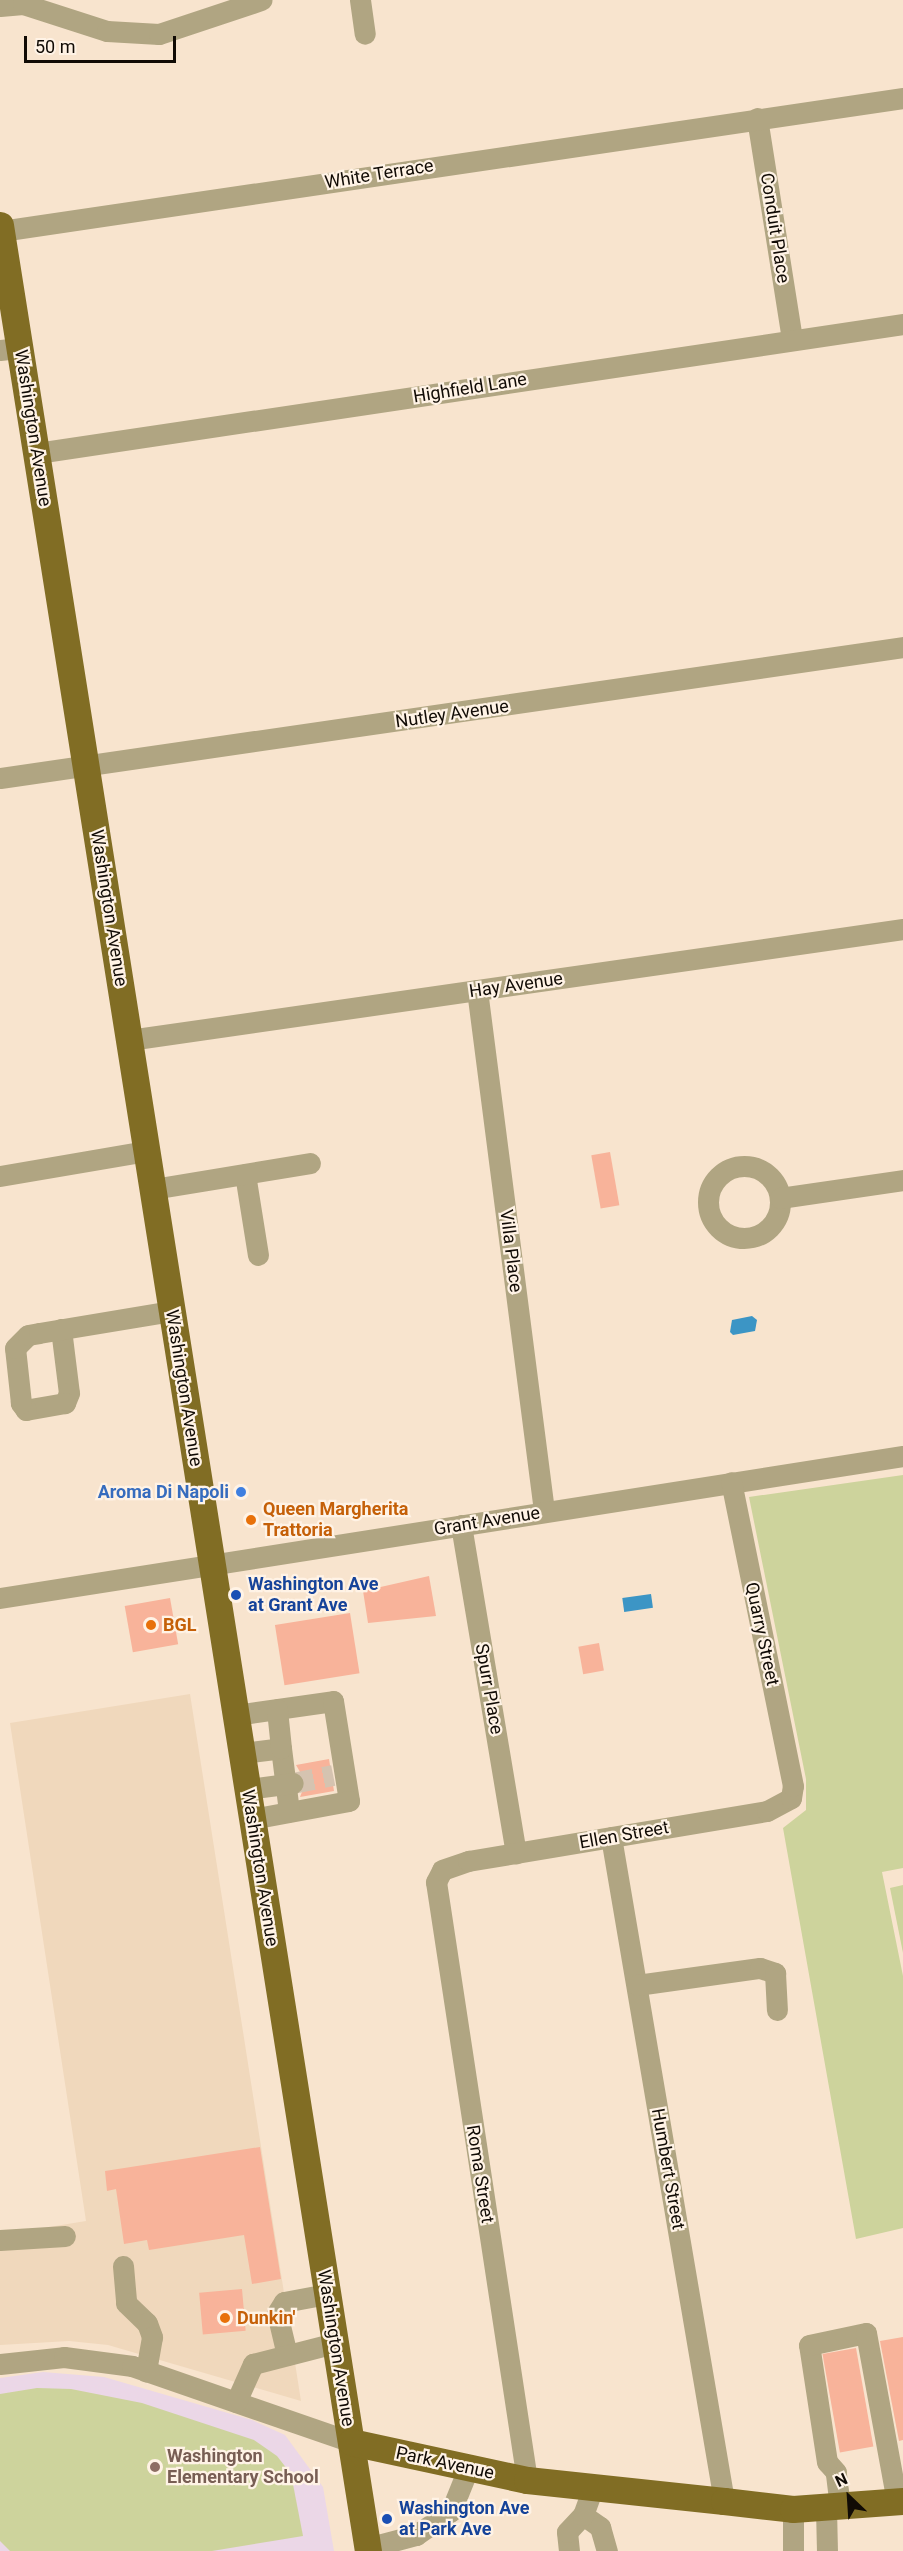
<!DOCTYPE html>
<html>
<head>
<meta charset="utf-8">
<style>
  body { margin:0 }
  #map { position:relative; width:903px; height:2551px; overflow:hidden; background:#f8e4ce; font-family:Roboto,sans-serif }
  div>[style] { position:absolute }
  .built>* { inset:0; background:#f0d8bc }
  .education>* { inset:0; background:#ebd7e7 }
  .green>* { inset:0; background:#cdd39c }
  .water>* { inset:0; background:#3c95c5; transform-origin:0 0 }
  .building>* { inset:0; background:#f8b39a; transform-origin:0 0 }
  .minor-tunnel>* { height:21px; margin-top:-10.5px; transform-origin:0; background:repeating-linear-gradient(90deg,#d5c3b0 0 21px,transparent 0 31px) }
  .minor>* { height:21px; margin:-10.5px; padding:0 10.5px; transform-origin:10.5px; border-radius:10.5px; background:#b0a582 }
  .minor>.ring { margin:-10.5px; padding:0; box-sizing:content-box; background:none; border:21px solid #b0a582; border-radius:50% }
  .major>* { height:27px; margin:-13.5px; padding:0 13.5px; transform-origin:13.5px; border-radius:13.5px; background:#816d24 }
  .dots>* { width:16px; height:16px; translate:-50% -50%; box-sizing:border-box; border:3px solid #fff3e6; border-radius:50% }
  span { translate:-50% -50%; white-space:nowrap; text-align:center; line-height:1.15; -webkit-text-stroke:4.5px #fff3e6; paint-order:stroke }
  .street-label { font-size:18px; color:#110b05 }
  .shop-label { font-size:18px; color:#366cbe; font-weight:700 }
  .right { translate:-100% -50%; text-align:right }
  .food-label { font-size:18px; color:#c56008; font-weight:700 }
  .left { translate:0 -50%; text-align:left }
  .transit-label { font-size:18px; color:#164399; font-weight:700 }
  .education-label { font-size:18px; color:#785e54; font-weight:700 }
  .north { position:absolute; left:819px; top:2467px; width:60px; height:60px; -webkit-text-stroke:4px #fff3e6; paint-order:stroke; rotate:335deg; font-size:16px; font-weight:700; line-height:24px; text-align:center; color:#110b05 }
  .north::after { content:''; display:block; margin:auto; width:21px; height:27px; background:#110b05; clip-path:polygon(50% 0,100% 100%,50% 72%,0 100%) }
  .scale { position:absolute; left:24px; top:36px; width:152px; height:27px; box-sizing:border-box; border:3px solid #110b05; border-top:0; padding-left:8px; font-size:18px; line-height:21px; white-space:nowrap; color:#110b05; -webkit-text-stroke:4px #fff3e6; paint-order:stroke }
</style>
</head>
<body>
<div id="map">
  <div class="built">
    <i style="clip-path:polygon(190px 1694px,301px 2401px,108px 2345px,69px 2341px,0 2345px,0 2235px,86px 2221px,10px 1723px)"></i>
  </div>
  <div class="education">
    <i style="clip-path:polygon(43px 2372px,104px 2377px,252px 2420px,285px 2435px,323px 2487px,334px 2551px,0 2551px,0 2378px)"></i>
  </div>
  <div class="green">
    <i style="clip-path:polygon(903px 1475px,903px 1868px,882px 1872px,903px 1976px,903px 2228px,856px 2239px,783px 1828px,806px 1810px,806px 1779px,749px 1497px)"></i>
    <i style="clip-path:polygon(903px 1885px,903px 1953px,890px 1888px)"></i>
    <i style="clip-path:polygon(37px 2388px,71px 2389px,142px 2403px,254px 2440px,277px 2456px,291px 2474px,303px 2536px,212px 2551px,10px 2551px,0 2541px,0 2394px)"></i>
  </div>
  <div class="water">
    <i style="clip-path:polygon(752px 1316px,757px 1320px,755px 1331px,733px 1335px,730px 1332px,732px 1320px)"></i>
    <i style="left:651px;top:1594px;width:14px;height:29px;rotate:82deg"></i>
  </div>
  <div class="building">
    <i style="left:610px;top:1152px;width:54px;height:19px;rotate:80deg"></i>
    <i style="clip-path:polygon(429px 1576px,436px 1616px,368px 1623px,363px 1591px)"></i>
    <i style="left:170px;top:1598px;width:47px;height:46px;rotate:80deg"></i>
    <i style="left:350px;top:1613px;width:61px;height:76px;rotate:81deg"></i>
    <i style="left:599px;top:1643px;width:28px;height:21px;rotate:80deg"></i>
    <i style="clip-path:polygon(329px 1759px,334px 1791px,300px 1797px,306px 1782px,296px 1765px)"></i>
    <i style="clip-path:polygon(260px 2147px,281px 2279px,252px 2284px,244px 2235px,149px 2250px,147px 2240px,124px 2244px,116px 2189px,107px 2191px,105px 2171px)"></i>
    <i style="left:242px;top:2289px;width:42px;height:43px;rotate:85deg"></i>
    <i style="clip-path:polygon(903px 2337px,903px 2440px,899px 2441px,880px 2341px)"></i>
    <i style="left:856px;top:2348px;width:100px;height:34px;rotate:80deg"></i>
  </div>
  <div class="minor-tunnel">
    <i style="left:293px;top:1783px;width:41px;rotate:-11.3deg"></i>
  </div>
  <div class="minor">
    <i style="left:360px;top:0;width:34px;rotate:82deg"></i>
    <i style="left:0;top:6px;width:23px;rotate:-5deg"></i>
    <i style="left:23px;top:4px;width:88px;rotate:17.8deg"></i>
    <i style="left:107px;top:31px;width:52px;rotate:3.3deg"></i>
    <i style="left:159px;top:34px;width:108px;rotate:-18.4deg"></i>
    <i style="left:757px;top:118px;width:224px;rotate:81deg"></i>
    <i style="left:1px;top:231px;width:912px;rotate:-8.39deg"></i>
    <i style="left:0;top:350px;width:20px;rotate:-6deg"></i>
    <i style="left:37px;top:453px;width:876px;rotate:-8.47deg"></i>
    <i style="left:0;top:778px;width:912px;rotate:-8.25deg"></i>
    <i style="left:477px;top:990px;width:525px;rotate:82.67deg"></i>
    <i style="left:129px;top:1040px;width:782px;rotate:-8.16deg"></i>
    <i class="ring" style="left:708px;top:1166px;width:51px;height:51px"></i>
    <i style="left:245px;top:1174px;width:82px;rotate:80.9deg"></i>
    <i style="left:0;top:1176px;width:149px;rotate:-9.7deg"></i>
    <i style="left:153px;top:1189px;width:159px;rotate:-9.4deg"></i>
    <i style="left:780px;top:1198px;width:124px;rotate:-8.3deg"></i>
    <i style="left:61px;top:1329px;width:64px;rotate:82.9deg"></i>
    <i style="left:69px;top:1393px;width:11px;rotate:112deg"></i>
    <i style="left:65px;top:1403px;width:40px;rotate:170deg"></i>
    <i style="left:26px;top:1410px;width:9px;rotate:-126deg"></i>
    <i style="left:21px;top:1403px;width:55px;rotate:-96.2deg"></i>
    <i style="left:15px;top:1348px;width:18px;rotate:-45deg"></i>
    <i style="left:28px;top:1335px;width:11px;rotate:-10deg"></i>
    <i style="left:39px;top:1333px;width:135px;rotate:-9.4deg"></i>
    <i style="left:461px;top:1525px;width:333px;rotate:80.5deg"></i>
    <i style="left:0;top:1598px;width:914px;rotate:-8.94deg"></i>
    <i style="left:236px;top:1715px;width:98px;rotate:-8.2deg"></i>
    <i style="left:333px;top:1701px;width:101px;rotate:80.9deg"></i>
    <i style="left:349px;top:1801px;width:99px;rotate:169.5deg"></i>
    <i style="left:281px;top:1748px;width:64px;rotate:82.8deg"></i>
    <i style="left:242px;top:1753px;width:39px;rotate:-7deg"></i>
    <i style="left:281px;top:1748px;width:39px;rotate:-96deg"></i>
    <i style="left:248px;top:1789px;width:45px;rotate:-7.6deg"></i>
    <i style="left:611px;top:1837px;width:674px;rotate:80.34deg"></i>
    <i style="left:637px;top:1985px;width:124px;rotate:-7.9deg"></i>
    <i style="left:760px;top:1968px;width:16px;rotate:18deg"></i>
    <i style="left:775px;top:1973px;width:37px;rotate:87deg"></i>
    <i style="left:0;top:2240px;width:65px;rotate:-3.5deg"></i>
    <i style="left:123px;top:2266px;width:37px;rotate:85deg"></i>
    <i style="left:126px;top:2303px;width:29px;rotate:44deg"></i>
    <i style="left:147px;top:2323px;width:15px;rotate:70deg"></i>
    <i style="left:152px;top:2337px;width:35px;rotate:100deg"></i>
    <i style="left:287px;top:2355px;width:43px;rotate:-103.4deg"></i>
    <i style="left:277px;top:2313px;width:13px;rotate:-58deg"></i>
    <i style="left:284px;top:2302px;width:44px;rotate:-10.5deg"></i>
    <i style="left:0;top:2364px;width:64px;rotate:-6.2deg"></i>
    <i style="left:64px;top:2357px;width:69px;rotate:7.5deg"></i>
    <i style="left:132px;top:2366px;width:232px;rotate:19.1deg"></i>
    <i style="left:236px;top:2402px;width:42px;rotate:-65.9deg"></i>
    <i style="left:253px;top:2364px;width:85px;rotate:-14.4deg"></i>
    <i style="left:527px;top:2480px;width:605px;rotate:-98.65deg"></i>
    <i style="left:436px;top:1882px;width:13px;rotate:-63deg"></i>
    <i style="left:442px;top:1870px;width:28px;rotate:-19deg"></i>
    <i style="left:468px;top:1861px;width:303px;rotate:-9.5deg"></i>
    <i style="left:767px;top:1811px;width:27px;rotate:-28deg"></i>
    <i style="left:791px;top:1798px;width:12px;rotate:-81deg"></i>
    <i style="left:793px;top:1786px;width:310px;rotate:-101.5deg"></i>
    <i style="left:840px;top:2507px;width:35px;rotate:-97deg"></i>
    <i style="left:836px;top:2472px;width:13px;rotate:-132deg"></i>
    <i style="left:827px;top:2462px;width:118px;rotate:-98.7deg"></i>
    <i style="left:809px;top:2345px;width:58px;rotate:-11.9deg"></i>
    <i style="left:866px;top:2333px;width:172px;rotate:79.6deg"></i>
    <i style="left:826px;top:2508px;width:43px;rotate:88.7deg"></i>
    <i style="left:583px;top:2515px;width:21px;rotate:35deg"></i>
    <i style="left:600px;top:2527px;width:25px;rotate:74deg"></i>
    <i style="left:367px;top:2548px;width:51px;rotate:-14.9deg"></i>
    <i style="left:416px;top:2535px;width:42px;rotate:-34.4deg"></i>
    <i style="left:451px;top:2511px;width:45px;rotate:-68deg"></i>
    <i style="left:569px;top:2551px;width:19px;rotate:-96deg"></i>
    <i style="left:567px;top:2532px;width:23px;rotate:-47deg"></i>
    <i style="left:583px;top:2515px;width:30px;rotate:-70deg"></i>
    <i style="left:793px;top:2551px;width:42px;rotate:-90deg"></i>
  </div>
  <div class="major">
    <i style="left:0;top:225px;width:2355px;rotate:81.01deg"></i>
    <i style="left:351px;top:2442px;width:180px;rotate:12.2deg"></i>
    <i style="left:527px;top:2480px;width:198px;rotate:6.1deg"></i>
    <i style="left:724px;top:2501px;width:69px;rotate:6.6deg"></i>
    <i style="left:793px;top:2509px;width:110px;rotate:-4.2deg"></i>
  </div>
  <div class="dots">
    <i style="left:241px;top:1492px;background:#3f7fe0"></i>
    <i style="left:251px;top:1520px;background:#e8710a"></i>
    <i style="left:236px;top:1595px;background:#1a4fb4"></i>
    <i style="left:151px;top:1625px;background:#e8710a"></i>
    <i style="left:225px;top:2318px;background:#e8710a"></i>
    <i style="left:155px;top:2467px;background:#8d6e63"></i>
    <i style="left:387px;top:2519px;background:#1a4fb4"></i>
  </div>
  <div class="street-label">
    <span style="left:379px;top:174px;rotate:-9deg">White Terrace</span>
    <span style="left:775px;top:228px;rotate:81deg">Conduit Place</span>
    <span style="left:470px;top:388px;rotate:-9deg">Highfield Lane</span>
    <span style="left:33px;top:428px;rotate:81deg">Washington Avenue</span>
    <span style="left:452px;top:714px;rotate:-8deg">Nutley Avenue</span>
    <span style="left:109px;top:908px;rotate:81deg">Washington Avenue</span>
    <span style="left:516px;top:985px;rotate:-8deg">Hay Avenue</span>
    <span style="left:511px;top:1251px;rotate:83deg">Villa Place</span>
    <span style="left:184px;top:1388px;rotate:81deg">Washington Avenue</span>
    <span style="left:487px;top:1521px;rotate:-9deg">Grant Avenue</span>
    <span style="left:762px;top:1634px;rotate:78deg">Quarry Street</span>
    <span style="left:489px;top:1689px;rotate:80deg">Spurr Place</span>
    <span style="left:624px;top:1835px;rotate:-10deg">Ellen Street</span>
    <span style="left:260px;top:1868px;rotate:81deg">Washington Avenue</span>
    <span style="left:668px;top:2169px;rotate:80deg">Humbert Street</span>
    <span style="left:480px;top:2174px;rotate:81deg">Roma Street</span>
    <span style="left:336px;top:2348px;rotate:81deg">Washington Avenue</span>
    <span style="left:445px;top:2463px;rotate:12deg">Park Avenue</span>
  </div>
  <div class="shop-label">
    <span class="right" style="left:229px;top:1492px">Aroma Di Napoli</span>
  </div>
  <div class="food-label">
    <span class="left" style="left:263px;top:1520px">Queen Margherita<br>Trattoria</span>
    <span class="left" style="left:163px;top:1625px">BGL</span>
    <span class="left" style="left:237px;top:2318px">Dunkin'</span>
  </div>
  <div class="transit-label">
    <span class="left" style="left:248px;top:1595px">Washington Ave<br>at Grant Ave</span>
    <span class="left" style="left:399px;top:2519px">Washington Ave<br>at Park Ave</span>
  </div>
  <div class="education-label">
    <span class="left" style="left:167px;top:2467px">Washington<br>Elementary School</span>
  </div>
  <div class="north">N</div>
  <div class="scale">50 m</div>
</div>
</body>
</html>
